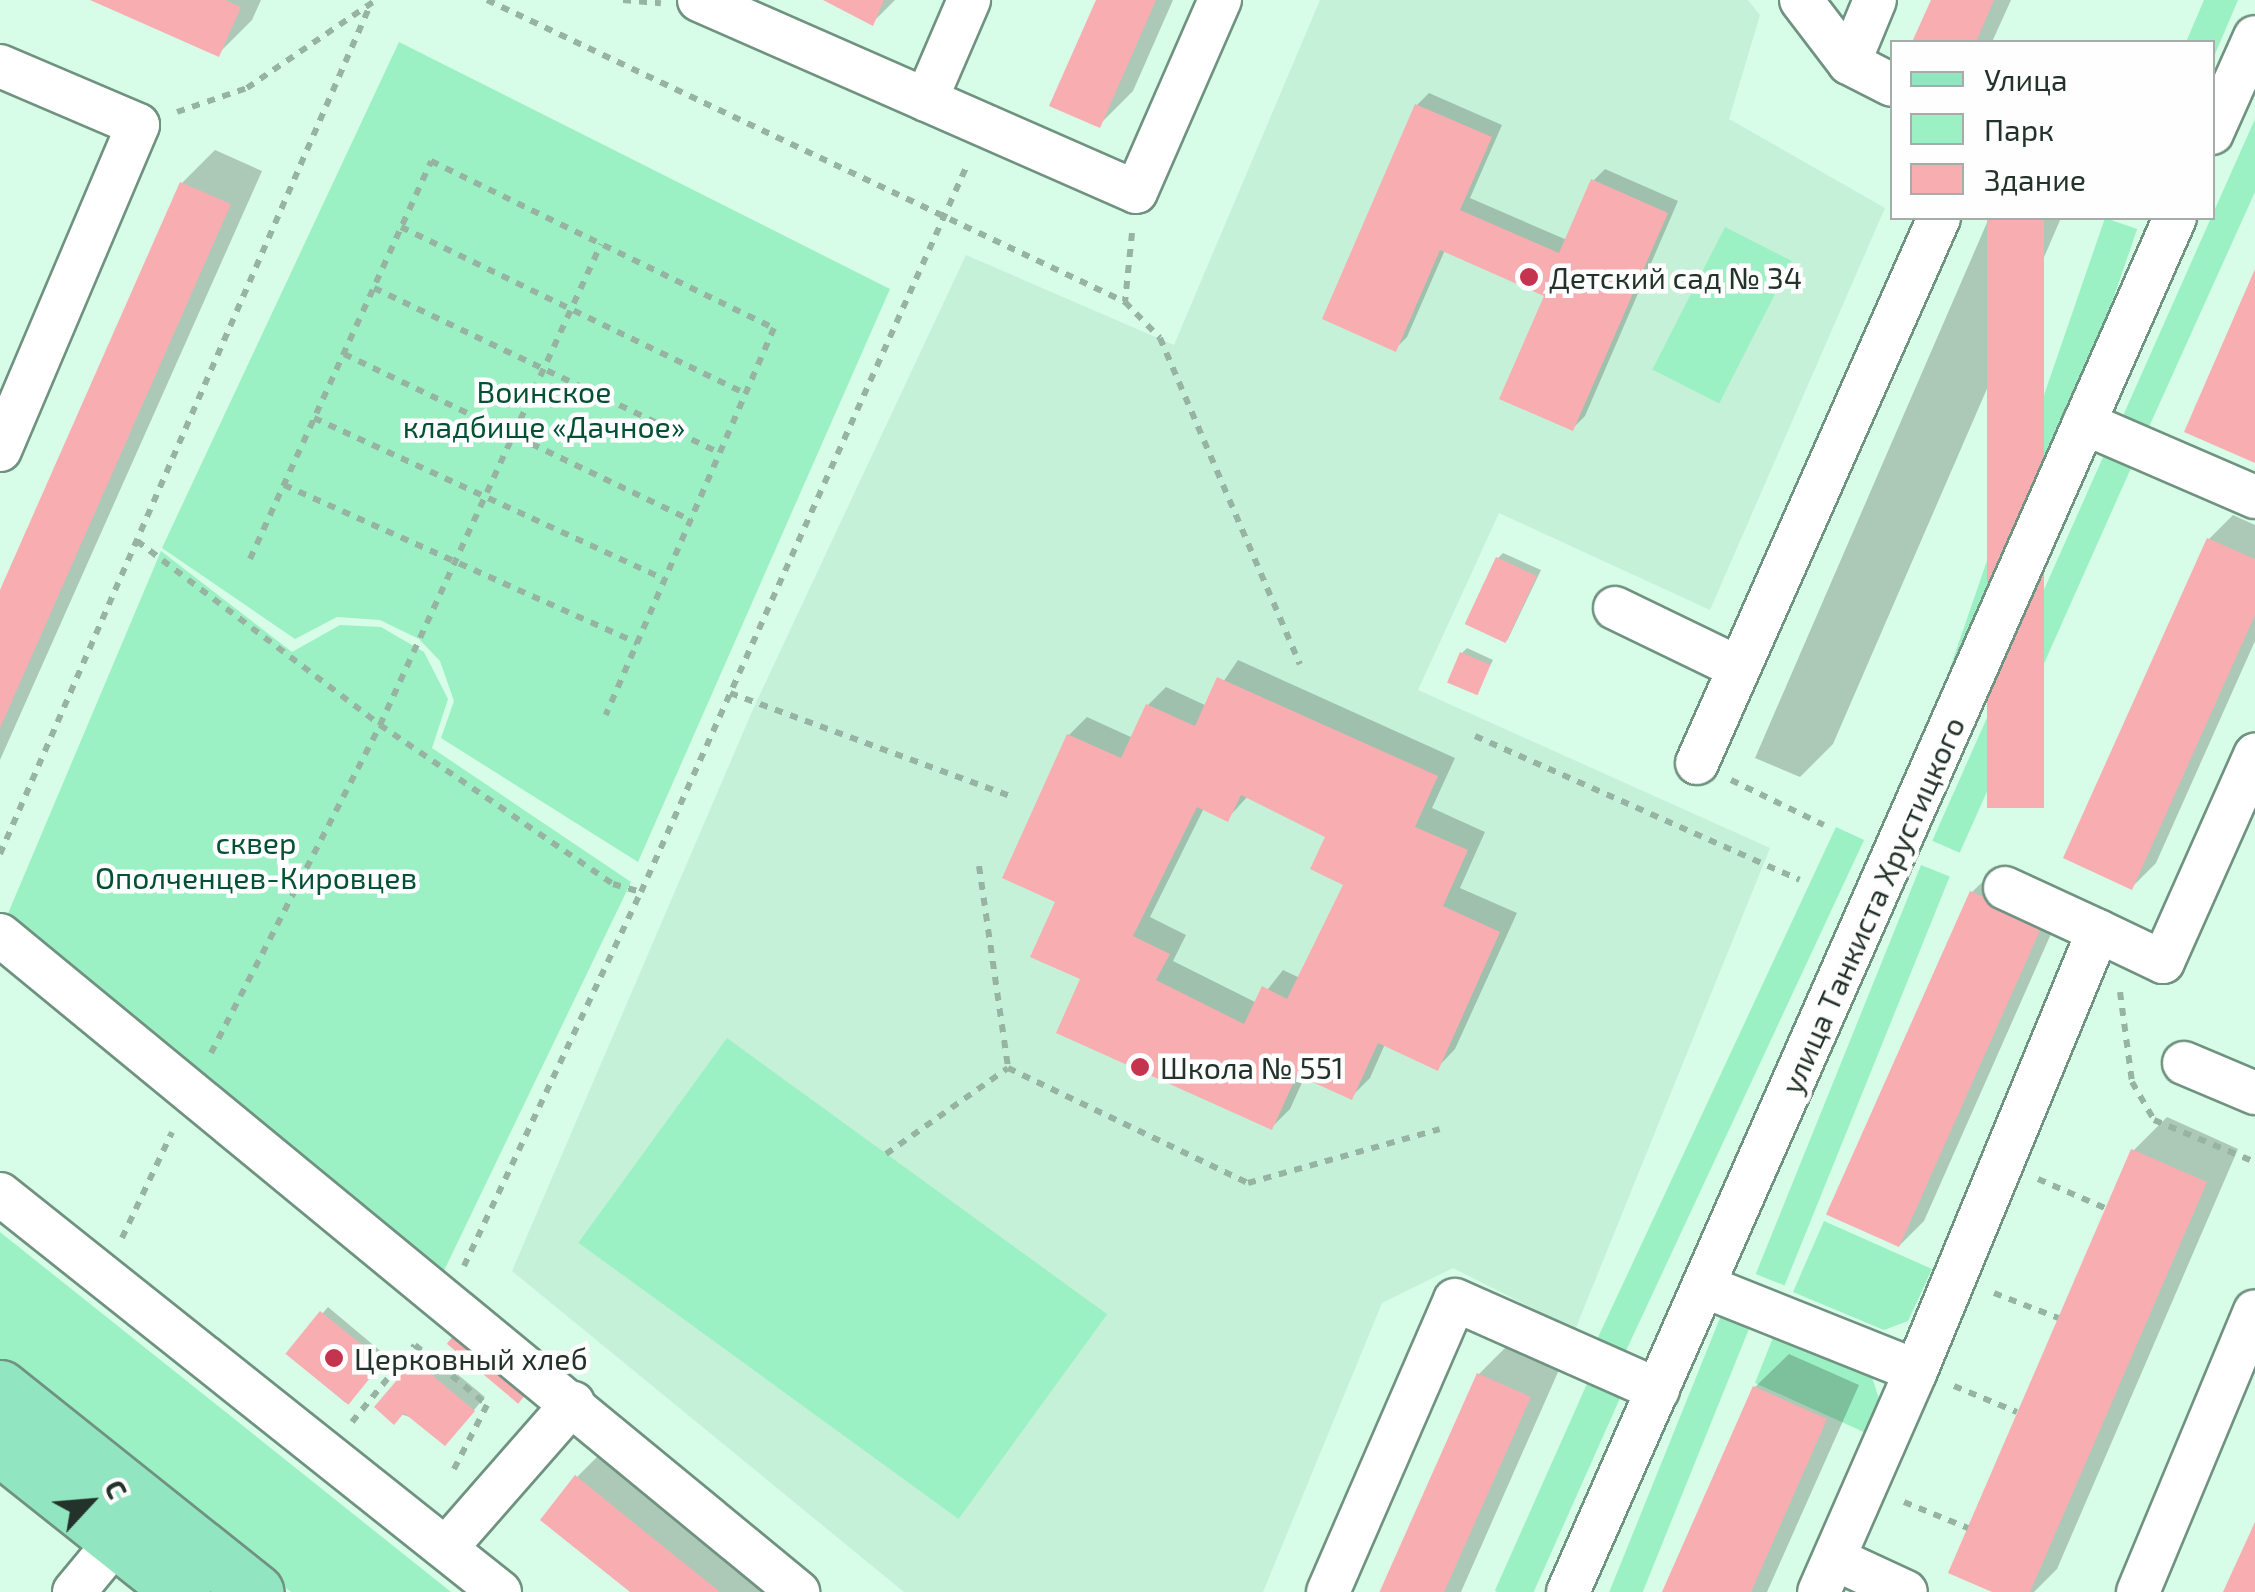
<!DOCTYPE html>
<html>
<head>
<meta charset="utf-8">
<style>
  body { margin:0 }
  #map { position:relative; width:2255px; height:1592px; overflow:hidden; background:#d7fce7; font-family:"Exo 2",sans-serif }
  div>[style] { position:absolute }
  .built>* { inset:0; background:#c6f1d9 }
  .green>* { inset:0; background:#9bf1c4; transform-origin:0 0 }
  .shadow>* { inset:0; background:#0003; transform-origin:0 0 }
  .building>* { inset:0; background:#f8adb1; transform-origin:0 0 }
  .path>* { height:6px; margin-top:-3px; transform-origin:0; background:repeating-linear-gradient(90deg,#97b4a3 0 8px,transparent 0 16px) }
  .roads { filter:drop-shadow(2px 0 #709280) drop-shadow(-2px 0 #709280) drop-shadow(0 2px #709280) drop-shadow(0 -2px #709280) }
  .minor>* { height:42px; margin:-21px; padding:0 21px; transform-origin:21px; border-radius:21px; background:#fff }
  .major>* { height:55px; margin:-27.5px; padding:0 27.5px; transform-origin:27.5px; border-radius:27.5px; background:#92e5c1 }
  .dots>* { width:28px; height:28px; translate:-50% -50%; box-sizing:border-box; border:5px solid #fefefe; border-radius:50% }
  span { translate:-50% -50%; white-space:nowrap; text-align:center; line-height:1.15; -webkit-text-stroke:9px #fefefe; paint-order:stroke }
  .poi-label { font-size:30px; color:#23322a }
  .left { translate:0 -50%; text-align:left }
  .park-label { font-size:30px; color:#025134 }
  .street-label { font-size:30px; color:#23322a }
  .legend { position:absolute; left:1890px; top:40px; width:325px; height:180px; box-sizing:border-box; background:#fefefe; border:2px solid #a6aca9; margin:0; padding:12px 18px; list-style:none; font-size:30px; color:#23322a }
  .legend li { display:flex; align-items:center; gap:20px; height:50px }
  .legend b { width:50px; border:2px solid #a6aca9 }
  .north { position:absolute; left:40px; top:1452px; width:100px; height:100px; -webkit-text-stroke:8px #fefefe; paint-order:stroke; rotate:64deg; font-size:28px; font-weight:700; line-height:40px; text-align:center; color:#23322a }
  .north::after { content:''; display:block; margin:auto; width:35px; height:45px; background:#23322a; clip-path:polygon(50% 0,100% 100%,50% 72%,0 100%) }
</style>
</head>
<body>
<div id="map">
  <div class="built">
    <i style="clip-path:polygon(1320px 0,1748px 0,1760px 15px,1729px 119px,1885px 208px,1710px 610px,1499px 513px,1418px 690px,1770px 848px,1575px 1330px,1453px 1268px,1382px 1303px,1263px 1592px,904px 1592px,512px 1271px,754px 707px,966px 255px,1174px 345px)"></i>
  </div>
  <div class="green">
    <i style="clip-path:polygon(2204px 0,2238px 0,2213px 59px,2212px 42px,2186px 42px)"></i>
    <i style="clip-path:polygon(399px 42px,890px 289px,638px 862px,441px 738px,454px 701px,440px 661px,419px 639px,380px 620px,337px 617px,295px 639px,162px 548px)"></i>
    <i style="clip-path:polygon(2255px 119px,2255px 192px,2148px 429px,2122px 418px)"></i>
    <i style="left:2105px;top:218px;width:34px;height:641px;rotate:19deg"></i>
    <i style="left:1725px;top:227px;width:75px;height:160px;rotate:27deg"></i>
    <i style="left:2108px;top:446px;width:30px;height:432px;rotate:24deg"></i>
    <i style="clip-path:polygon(161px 551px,292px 652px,340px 625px,381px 627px,424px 652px,448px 699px,432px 748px,631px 882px,440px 1279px,4px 923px)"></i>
    <i style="left:1836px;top:827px;width:31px;height:570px;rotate:25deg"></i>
    <i style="left:1921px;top:865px;width:31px;height:441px;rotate:22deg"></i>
    <i style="left:727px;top:1038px;width:470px;height:253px;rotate:36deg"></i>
    <i style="clip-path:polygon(1824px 1221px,1932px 1269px,1908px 1321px,1884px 1330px,1793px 1292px)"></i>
    <i style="clip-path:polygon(0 1232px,451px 1592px,291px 1592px,0 1360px)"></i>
    <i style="left:1722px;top:1313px;width:31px;height:305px;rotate:22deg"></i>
    <i style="clip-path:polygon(1774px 1335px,1872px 1377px,1879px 1399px,1866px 1433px,1755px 1383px)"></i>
    <i style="left:1590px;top:1377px;width:36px;height:234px;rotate:24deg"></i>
  </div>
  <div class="shadow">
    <i style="clip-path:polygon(96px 0,261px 0,252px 20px,218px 54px)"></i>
    <i style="clip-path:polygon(826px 0,895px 0,872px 23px)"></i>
    <i style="clip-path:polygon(1098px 0,1173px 0,1133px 91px,1099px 125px)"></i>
    <i style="clip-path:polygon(1933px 0,2011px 0,1992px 42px,1915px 42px)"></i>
    <i style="clip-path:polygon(1429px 93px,1502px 125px,1470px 198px,1567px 240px,1593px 181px,1605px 169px,1678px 201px,1585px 416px,1573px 428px,1548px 294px,1445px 250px,1407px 337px,1395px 349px,1417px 105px)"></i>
    <i style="clip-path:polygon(215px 150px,262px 171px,0 760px,0 596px,182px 183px)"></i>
    <i style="clip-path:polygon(1989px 218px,2061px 218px,1833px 744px,1800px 777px,1755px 758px)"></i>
    <i style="clip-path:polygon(2233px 515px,2255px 525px,2255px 641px,2156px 863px,2132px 887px,2209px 539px)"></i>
    <i style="clip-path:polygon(1503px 553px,1541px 570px,1507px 641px,1498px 558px)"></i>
    <i style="clip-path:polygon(1467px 648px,1493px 660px,1476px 693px,1462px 653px)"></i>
    <i style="clip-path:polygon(evenodd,1238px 660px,1455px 758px,1432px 808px,1485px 832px,1460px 888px,1517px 913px,1455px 1049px,1437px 1068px,1385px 1044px,1370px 1078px,1351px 1097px,1305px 1076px,1290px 1109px,1272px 1127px,1083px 978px,1058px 900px,1069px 735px,1087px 717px,1133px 738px,1148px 705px,1166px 687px,1207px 706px,1238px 660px,1248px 796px,1329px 836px,1347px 884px,1300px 978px,1283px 970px,1257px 1003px,1173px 961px,1186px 935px,1150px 917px,1204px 808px,1227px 819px,1248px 796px)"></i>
    <i style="clip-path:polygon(1996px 869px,2066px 900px,1924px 1221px,1900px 1245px,1972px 892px)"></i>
    <i style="clip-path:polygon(2167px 1117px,2238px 1149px,2057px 1569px,2034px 1592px,1998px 1592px,2133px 1151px)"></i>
    <i style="left:328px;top:1307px;width:75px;height:62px;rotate:40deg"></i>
    <i style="clip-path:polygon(1512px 1341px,1562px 1363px,1461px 1592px,1382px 1592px,1479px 1374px)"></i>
    <i style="clip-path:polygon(428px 1350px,485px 1397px,456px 1431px,377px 1407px)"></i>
    <i style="clip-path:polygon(1789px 1354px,1859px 1385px,1767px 1592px,1665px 1592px,1755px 1387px)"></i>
    <i style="clip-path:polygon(610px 1444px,795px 1592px,634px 1592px,577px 1477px)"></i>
  </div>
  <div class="building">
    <i style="clip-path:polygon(90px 0,225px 0,241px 7px,219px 57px)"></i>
    <i style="clip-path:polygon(823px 0,884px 0,873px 26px)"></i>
    <i style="clip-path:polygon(1096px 0,1156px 0,1100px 128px,1049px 106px)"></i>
    <i style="clip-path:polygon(1931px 0,1994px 0,1976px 42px,1912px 42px)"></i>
    <i style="clip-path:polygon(1415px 104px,1492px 137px,1460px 210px,1559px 253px,1591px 179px,1668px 213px,1573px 431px,1499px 399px,1544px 296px,1440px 250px,1396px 352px,1322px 319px)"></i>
    <i style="clip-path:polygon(180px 182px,231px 204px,0 728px,0 590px)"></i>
    <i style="left:1987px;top:218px;width:57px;height:590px"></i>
    <i style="clip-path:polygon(2255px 269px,2255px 463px,2184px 432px)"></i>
    <i style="clip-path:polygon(2207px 538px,2255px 559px,2255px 615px,2132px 890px,2063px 858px)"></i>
    <i style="left:1496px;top:557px;width:45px;height:74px;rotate:25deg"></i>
    <i style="left:1460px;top:652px;width:33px;height:33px;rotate:23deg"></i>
    <i style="clip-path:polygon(evenodd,1217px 677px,1438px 776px,1415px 827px,1468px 850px,1443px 906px,1500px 932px,1438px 1071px,1378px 1043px,1352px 1100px,1297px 1075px,1272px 1130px,1056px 1033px,1080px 979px,1030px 957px,1055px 902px,1002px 878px,1067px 734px,1121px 758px,1146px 704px,1195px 726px,1217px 677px,1241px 795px,1325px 837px,1310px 869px,1343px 885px,1287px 999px,1262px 986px,1244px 1024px,1156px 980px,1170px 954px,1133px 936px,1197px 807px,1228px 822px,1241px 795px)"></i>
    <i style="left:1970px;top:891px;width:80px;height:354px;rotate:24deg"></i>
    <i style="clip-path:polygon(2131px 1149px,2207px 1182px,2030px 1592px,1992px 1592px,1948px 1573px)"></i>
    <i style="left:320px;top:1311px;width:81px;height:55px;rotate:39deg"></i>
    <i style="left:461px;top:1327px;width:93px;height:22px;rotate:40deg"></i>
    <i style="clip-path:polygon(414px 1360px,475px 1411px,445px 1446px,404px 1413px,394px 1425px,374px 1407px)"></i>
    <i style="left:1477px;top:1373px;width:59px;height:240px;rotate:24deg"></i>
    <i style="clip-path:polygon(1753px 1386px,1827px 1419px,1751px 1592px,1662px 1592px)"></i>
    <i style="clip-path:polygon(575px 1475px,623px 1514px,720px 1592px,630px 1592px,540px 1520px)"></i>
    <i style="clip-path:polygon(2255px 1522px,2255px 1592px,2223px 1592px)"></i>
  </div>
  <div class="path">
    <i style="left:487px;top:0;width:706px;rotate:25.33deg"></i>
    <i style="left:623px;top:0;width:38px;rotate:5deg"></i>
    <i style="left:177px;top:112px;width:74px;rotate:-18.9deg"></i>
    <i style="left:247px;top:88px;width:156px;rotate:-34.3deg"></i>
    <i style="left:401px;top:227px;width:383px;rotate:25.8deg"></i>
    <i style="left:1132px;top:233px;width:69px;rotate:95.8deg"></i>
    <i style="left:1125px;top:302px;width:50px;rotate:45.8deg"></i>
    <i style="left:1160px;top:338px;width:355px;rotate:66.8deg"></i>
    <i style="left:374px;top:288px;width:383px;rotate:25.5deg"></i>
    <i style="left:344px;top:354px;width:385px;rotate:25.6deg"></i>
    <i style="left:314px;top:418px;width:385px;rotate:24.7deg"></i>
    <i style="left:284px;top:485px;width:387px;rotate:24.1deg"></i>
    <i style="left:137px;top:541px;width:305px;rotate:37.1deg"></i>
    <i style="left:380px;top:725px;width:282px;rotate:34.3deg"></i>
    <i style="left:613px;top:884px;width:29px;rotate:16deg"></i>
    <i style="left:250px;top:559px;width:437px;rotate:-65.5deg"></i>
    <i style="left:431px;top:161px;width:381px;rotate:26deg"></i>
    <i style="left:774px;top:328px;width:422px;rotate:113.5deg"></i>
    <i style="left:730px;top:693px;width:298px;rotate:20.2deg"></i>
    <i style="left:1475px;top:736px;width:355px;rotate:23.9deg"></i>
    <i style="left:1731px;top:780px;width:103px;rotate:25.8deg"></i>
    <i style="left:0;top:854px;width:921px;rotate:-66.44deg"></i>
    <i style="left:979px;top:866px;width:204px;rotate:81.8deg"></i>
    <i style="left:1008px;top:1068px;width:266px;rotate:25.6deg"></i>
    <i style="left:1248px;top:1183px;width:199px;rotate:-15.7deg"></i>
    <i style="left:2120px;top:992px;width:91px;rotate:82.4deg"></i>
    <i style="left:2132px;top:1082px;width:44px;rotate:59.9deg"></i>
    <i style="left:2154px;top:1120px;width:109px;rotate:22.6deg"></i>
    <i style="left:211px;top:1053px;width:369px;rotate:-62.7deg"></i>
    <i style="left:380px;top:725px;width:529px;rotate:-65.32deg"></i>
    <i style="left:886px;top:1154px;width:149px;rotate:-35.2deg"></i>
    <i style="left:2038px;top:1179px;width:73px;rotate:23.4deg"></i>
    <i style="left:122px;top:1238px;width:117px;rotate:-64.7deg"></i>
    <i style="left:464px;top:1266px;width:414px;rotate:-64.7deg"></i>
    <i style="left:641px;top:892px;width:799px;rotate:-65.84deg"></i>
    <i style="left:1994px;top:1293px;width:69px;rotate:21.3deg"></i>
    <i style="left:1954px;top:1386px;width:68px;rotate:22.4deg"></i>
    <i style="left:352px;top:1422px;width:99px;rotate:-50.7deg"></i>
    <i style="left:415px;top:1345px;width:94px;rotate:39.8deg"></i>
    <i style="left:487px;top:1405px;width:74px;rotate:117.3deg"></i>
    <i style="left:1904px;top:1502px;width:69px;rotate:22.1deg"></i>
  </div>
  <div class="roads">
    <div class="minor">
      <i style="left:699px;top:0;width:477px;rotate:23.7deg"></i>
      <i style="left:1136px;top:192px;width:210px;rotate:-66.4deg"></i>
      <i style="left:1801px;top:0;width:79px;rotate:52.7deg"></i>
      <i style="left:1849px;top:63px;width:48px;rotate:27.1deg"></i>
      <i style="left:1849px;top:63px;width:68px;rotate:-67.6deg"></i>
      <i style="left:0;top:66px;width:150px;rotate:23.1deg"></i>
      <i style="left:138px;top:125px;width:353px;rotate:113deg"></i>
      <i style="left:926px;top:100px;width:109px;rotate:-66.7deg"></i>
      <i style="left:2212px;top:133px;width:105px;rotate:-65.9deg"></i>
      <i style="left:2084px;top:423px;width:186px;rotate:23.4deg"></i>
      <i style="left:1615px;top:608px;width:136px;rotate:25.8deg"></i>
      <i style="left:1697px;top:763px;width:596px;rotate:-66.06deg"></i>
      <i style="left:2005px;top:888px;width:102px;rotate:24.8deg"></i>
      <i style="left:0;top:935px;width:1034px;rotate:39.46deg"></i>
      <i style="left:2184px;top:1063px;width:77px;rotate:22.9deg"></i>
      <i style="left:0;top:1194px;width:639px;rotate:38.52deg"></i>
      <i style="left:1704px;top:1286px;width:228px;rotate:21.8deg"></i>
      <i style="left:1916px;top:1371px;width:241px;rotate:113.7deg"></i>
      <i style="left:1916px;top:1371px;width:476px;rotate:-67.5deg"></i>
      <i style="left:2098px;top:931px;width:72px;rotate:25.5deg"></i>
      <i style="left:2163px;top:962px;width:227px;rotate:-66deg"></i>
      <i style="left:446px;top:1548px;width:193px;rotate:-48.8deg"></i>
      <i style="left:1835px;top:1559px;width:78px;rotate:24.9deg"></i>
      <i style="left:74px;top:1592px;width:67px;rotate:-50.4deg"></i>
      <i style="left:1328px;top:1592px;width:318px;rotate:-66.5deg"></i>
      <i style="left:1455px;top:1300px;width:222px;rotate:23.9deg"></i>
      <i style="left:1568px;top:1592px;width:1502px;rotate:-66.17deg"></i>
      <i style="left:2138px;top:1592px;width:304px;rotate:-67.4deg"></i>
    </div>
    <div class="major">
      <i style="left:0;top:1388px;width:327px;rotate:38.6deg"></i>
      <i style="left:0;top:1447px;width:233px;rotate:38.5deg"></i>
    </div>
  </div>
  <div class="dots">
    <i style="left:1529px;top:277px;background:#c5344e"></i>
    <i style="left:1140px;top:1067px;background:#c5344e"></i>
    <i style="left:334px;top:1358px;background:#c5344e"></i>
  </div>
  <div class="poi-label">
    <span class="left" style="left:1549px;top:277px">Детский сад № 34</span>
    <span class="left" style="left:1160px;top:1067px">Школа № 551</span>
    <span class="left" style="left:354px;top:1358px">Церковный хлеб</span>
  </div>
  <div class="park-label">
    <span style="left:544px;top:408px">Воинское<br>кладбище «Дачное»</span>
    <span style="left:256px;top:859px">сквер<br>Ополченцев-Кировцев</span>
  </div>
  <div class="street-label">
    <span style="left:1872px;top:905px;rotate:-66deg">улица Танкиста Хрустицкого</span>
  </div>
  <ul class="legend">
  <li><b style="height:12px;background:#92e5c1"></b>Улица</li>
  <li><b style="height:28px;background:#9bf1c4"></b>Парк</li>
  <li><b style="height:28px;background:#f8adb1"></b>Здание</li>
  </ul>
  <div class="north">С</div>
</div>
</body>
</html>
